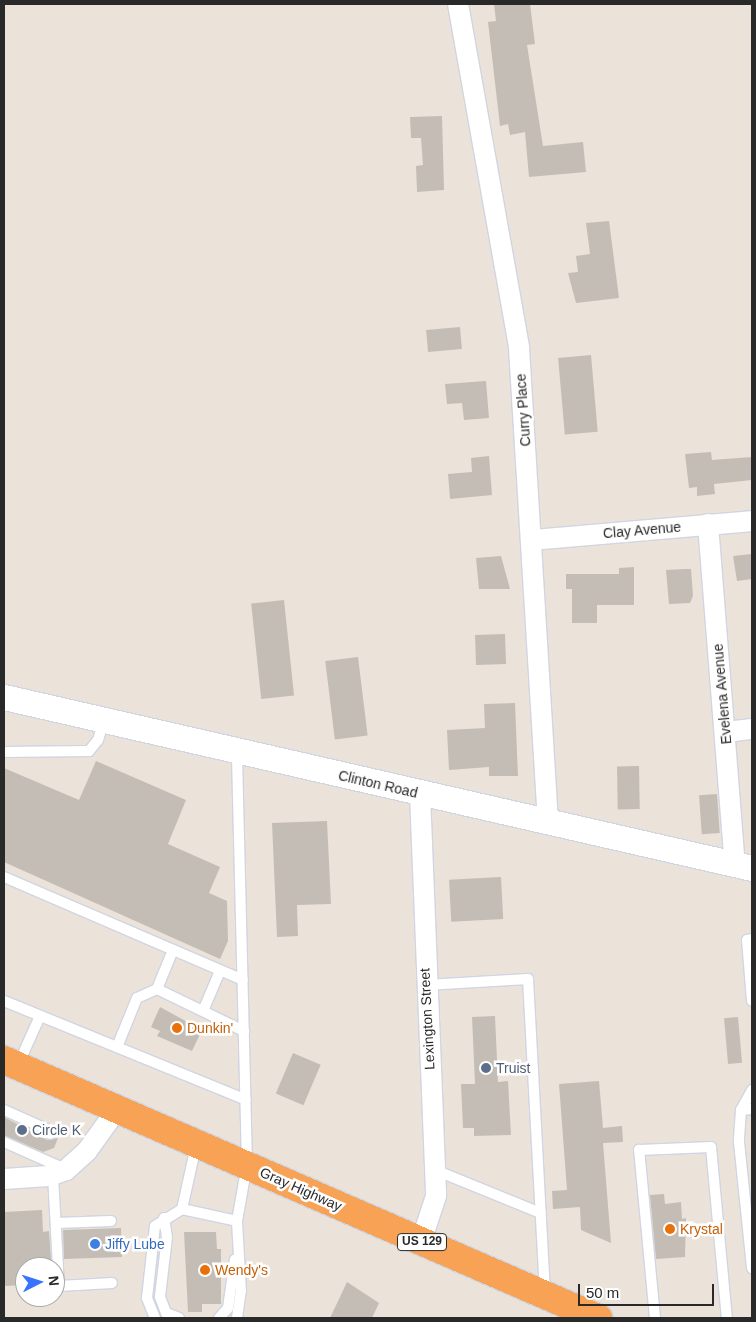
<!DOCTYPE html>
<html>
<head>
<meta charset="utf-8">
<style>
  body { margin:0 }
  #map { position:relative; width:756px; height:1322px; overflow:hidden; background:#ebe2da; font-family:Arial,sans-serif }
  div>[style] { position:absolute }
  .building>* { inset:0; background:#c4bdb6; transform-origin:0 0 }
  .roads { filter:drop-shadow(1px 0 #d0d5e2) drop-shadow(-1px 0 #d0d5e2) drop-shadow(0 1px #d0d5e2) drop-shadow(0 -1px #d0d5e2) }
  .service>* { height:10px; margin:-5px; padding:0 5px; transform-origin:5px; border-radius:5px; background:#fff }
  .minor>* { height:20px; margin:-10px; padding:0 10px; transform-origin:10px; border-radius:10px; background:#fff }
  .tertiary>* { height:25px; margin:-12.5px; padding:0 12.5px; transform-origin:12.5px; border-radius:12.5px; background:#fff }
  .trunk>* { height:28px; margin:-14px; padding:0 14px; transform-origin:14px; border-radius:14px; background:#f8a256 }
  .dots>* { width:14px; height:14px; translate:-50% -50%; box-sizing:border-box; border:2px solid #fff; border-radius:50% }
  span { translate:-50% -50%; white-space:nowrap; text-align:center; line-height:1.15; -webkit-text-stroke:5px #fff; paint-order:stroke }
  .shield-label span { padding:1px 4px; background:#fff; border:1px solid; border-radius:4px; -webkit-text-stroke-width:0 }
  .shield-label { font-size:12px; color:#292929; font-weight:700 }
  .street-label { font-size:14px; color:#292929 }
  .food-label { font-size:14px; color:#c56008 }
  .left { translate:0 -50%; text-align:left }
  .service-label { font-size:14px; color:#4e5e75 }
  .shop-label { font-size:14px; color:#366cbe }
  .frame { position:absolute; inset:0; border:5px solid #292929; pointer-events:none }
  .north { position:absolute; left:15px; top:1257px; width:50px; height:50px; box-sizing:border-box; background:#fff; border:1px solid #a9a9a9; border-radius:50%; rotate:85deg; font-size:14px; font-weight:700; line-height:20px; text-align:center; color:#292929 }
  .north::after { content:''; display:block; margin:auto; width:18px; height:22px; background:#3773fc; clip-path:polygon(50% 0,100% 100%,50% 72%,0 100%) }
  .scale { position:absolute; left:578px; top:1284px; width:136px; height:22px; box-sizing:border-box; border:2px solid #292929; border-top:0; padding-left:6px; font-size:15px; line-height:18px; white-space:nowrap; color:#292929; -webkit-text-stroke:4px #fff; paint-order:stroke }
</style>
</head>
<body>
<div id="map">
  <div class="building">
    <i style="clip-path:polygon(494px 4px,530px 4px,535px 44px,527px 45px,543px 146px,583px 142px,586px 172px,529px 177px,525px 132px,510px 135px,508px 124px,500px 126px,488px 22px,496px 21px)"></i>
    <i style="clip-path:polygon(442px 116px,444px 190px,417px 192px,416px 166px,423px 165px,421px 138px,411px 138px,410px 117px)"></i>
    <i style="clip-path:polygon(609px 221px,619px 298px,576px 303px,568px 273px,578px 272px,576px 256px,590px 254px,586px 223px)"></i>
    <i style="left:460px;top:327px;width:22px;height:34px;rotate:85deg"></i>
    <i style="left:591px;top:355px;width:77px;height:33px;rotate:85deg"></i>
    <i style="clip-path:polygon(486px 381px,489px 418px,464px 420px,462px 403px,447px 404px,445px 384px)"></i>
    <i style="clip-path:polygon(711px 452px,712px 460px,752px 457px,752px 480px,714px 484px,715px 494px,697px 496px,697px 487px,689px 488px,685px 454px)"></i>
    <i style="clip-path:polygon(489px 456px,492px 495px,450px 499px,448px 474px,472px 472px,471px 458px)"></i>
    <i style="clip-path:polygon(752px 554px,752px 579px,737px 581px,733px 556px)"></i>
    <i style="clip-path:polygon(501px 556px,510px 589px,479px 589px,476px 558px)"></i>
    <i style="clip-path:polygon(634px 567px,634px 605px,597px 605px,597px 623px,572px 623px,572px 589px,566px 589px,566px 574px,619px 574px,619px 568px)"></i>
    <i style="clip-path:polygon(685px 569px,691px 569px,693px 596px,690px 603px,669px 604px,666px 570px)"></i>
    <i style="left:284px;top:600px;width:96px;height:33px;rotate:84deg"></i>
    <i style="left:505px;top:634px;width:30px;height:30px;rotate:88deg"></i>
    <i style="left:358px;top:657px;width:79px;height:33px;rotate:83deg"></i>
    <i style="clip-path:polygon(515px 703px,518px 776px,489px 776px,489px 767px,449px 770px,447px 730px,485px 728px,484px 704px)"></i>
    <i style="clip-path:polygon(96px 761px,186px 800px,168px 844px,220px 867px,209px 893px,227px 901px,228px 941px,220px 959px,4px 862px,4px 768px,79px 800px)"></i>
    <i style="left:639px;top:766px;width:43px;height:22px;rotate:89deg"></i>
    <i style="left:717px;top:794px;width:39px;height:18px;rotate:86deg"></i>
    <i style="clip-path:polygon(327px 821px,331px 904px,297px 905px,298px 936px,277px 937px,272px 823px)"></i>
    <i style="left:501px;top:877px;width:42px;height:52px;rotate:87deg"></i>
    <i style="clip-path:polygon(160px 1007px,202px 1030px,192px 1051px,157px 1036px,160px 1031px,151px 1027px)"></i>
    <i style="clip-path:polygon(495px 1016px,498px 1082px,508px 1081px,511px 1135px,474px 1136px,474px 1128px,463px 1128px,461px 1084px,475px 1084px,472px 1017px)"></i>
    <i style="left:738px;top:1017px;width:46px;height:14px;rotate:85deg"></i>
    <i style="left:293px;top:1053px;width:30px;height:44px;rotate:23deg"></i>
    <i style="clip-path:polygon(599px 1081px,603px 1128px,622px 1126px,623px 1142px,603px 1143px,611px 1243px,581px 1230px,580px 1207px,553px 1209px,552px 1191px,567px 1190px,559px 1084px)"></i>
    <i style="clip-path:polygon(4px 1117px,47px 1140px,58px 1138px,54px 1148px,43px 1152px,4px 1135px)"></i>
    <i style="clip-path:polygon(664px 1194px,665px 1204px,681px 1202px,682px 1219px,686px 1218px,685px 1257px,656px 1259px,650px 1195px)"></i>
    <i style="clip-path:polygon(42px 1210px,43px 1232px,49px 1231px,51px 1260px,44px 1261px,44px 1267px,25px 1267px,25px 1285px,4px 1286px,4px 1212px)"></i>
    <i style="left:121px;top:1228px;width:29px;height:58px;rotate:88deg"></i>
    <i style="clip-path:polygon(184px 1232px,216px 1232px,217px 1249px,221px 1249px,221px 1304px,202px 1304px,202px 1312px,188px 1312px)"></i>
    <i style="clip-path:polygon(347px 1282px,379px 1303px,372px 1318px,330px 1318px)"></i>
  </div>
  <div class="roads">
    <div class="service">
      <i style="left:4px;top:752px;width:85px;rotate:-0.7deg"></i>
      <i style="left:89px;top:751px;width:14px;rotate:-51deg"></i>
      <i style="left:98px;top:740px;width:21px;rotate:-73deg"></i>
      <i style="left:4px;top:877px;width:260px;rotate:23.3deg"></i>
      <i style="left:752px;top:939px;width:5px;rotate:169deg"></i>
      <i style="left:747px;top:940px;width:61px;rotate:85.3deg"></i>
      <i style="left:426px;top:985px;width:102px;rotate:-3.4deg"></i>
      <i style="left:528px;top:979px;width:314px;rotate:86.9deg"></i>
      <i style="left:157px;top:989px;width:42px;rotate:-67.7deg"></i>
      <i style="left:4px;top:1001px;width:261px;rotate:22.2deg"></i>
      <i style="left:203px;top:1011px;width:43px;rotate:-67deg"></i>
      <i style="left:117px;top:1047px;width:53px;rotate:-67.8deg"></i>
      <i style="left:137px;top:998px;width:22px;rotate:-24deg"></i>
      <i style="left:157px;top:989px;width:97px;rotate:25.8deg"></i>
      <i style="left:18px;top:1065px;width:54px;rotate:-65.8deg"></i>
      <i style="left:752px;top:1109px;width:11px;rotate:175deg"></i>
      <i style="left:741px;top:1110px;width:32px;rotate:94deg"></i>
      <i style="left:739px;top:1142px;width:127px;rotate:84.1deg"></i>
      <i style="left:4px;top:1110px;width:51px;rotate:24.1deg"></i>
      <i style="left:51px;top:1131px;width:3px;rotate:108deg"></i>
      <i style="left:741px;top:1110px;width:23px;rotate:-61deg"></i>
      <i style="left:4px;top:1142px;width:67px;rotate:23.9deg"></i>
      <i style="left:435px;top:1170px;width:114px;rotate:22.1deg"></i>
      <i style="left:53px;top:1175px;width:111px;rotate:86.9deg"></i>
      <i style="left:59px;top:1286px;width:53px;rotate:-3.2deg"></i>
      <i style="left:182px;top:1209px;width:56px;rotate:12.3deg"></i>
      <i style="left:164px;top:1218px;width:19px;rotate:81deg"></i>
      <i style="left:167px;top:1237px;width:60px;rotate:96.7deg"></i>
      <i style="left:160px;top:1297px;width:17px;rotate:69deg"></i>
      <i style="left:166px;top:1313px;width:14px;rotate:21deg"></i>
      <i style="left:56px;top:1223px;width:55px;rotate:-2.1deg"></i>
      <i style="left:155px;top:1318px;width:22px;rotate:-112deg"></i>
      <i style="left:147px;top:1298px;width:72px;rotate:-83.7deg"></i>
      <i style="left:155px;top:1226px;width:32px;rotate:-32deg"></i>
      <i style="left:182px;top:1209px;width:65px;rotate:-77.5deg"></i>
      <i style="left:219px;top:1318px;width:13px;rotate:-48deg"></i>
      <i style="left:228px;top:1308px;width:49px;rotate:-81.9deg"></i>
      <i style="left:237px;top:1318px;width:27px;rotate:-82deg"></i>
      <i style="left:241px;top:1291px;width:70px;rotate:-93.3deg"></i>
      <i style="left:237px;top:1221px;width:57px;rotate:-79.9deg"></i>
      <i style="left:247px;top:1165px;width:414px;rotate:-91.4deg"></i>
      <i style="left:655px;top:1318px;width:169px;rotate:-95.4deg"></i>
      <i style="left:639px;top:1150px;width:72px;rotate:-2.4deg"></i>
      <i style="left:711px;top:1147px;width:172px;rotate:84.7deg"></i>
    </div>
    <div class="minor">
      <i style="left:458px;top:4px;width:349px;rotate:79.9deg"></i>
      <i style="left:519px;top:348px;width:475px;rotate:86.5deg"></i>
      <i style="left:708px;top:524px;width:341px;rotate:85.5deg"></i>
      <i style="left:532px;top:540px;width:221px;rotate:-4.9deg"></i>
      <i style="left:726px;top:732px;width:26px;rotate:-7deg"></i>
      <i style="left:420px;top:794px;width:402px;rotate:87.7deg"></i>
      <i style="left:436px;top:1196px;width:48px;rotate:108.1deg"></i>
      <i style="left:4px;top:1179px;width:45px;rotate:-3.8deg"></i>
      <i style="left:49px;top:1176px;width:18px;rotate:-19deg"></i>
      <i style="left:66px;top:1170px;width:28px;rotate:-42deg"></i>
      <i style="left:87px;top:1151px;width:53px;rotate:-54.2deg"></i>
    </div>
    <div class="tertiary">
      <i style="left:4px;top:697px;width:767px;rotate:12.88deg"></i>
    </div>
    <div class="trunk">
      <i style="left:4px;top:1060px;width:648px;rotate:23.48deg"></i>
    </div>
  </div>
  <div class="dots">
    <i style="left:177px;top:1028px;background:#e8710a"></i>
    <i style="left:486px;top:1068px;background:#5c6f8a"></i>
    <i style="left:22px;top:1130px;background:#5c6f8a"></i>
    <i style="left:670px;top:1229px;background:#e8710a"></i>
    <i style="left:95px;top:1244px;background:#3f7fe0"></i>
    <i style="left:205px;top:1270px;background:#e8710a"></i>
  </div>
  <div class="shield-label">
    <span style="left:422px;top:1242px">US 129</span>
  </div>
  <div class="street-label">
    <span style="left:523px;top:410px;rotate:-94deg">Curry Place</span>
    <span style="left:642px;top:530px;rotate:-5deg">Clay Avenue</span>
    <span style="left:722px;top:694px;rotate:-95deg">Evelena Avenue</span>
    <span style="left:378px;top:784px;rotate:13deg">Clinton Road</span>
    <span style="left:427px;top:1019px;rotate:-93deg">Lexington Street</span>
    <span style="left:301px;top:1189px;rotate:24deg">Gray Highway</span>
  </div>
  <div class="food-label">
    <span class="left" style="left:187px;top:1028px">Dunkin'</span>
    <span class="left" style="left:680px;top:1229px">Krystal</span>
    <span class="left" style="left:215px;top:1270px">Wendy's</span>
  </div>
  <div class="service-label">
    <span class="left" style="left:496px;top:1068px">Truist</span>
    <span class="left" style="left:32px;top:1130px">Circle K</span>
  </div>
  <div class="shop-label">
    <span class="left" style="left:105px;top:1244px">Jiffy Lube</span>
  </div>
  <div class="frame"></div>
  <div class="north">N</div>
  <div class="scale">50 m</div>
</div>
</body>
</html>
